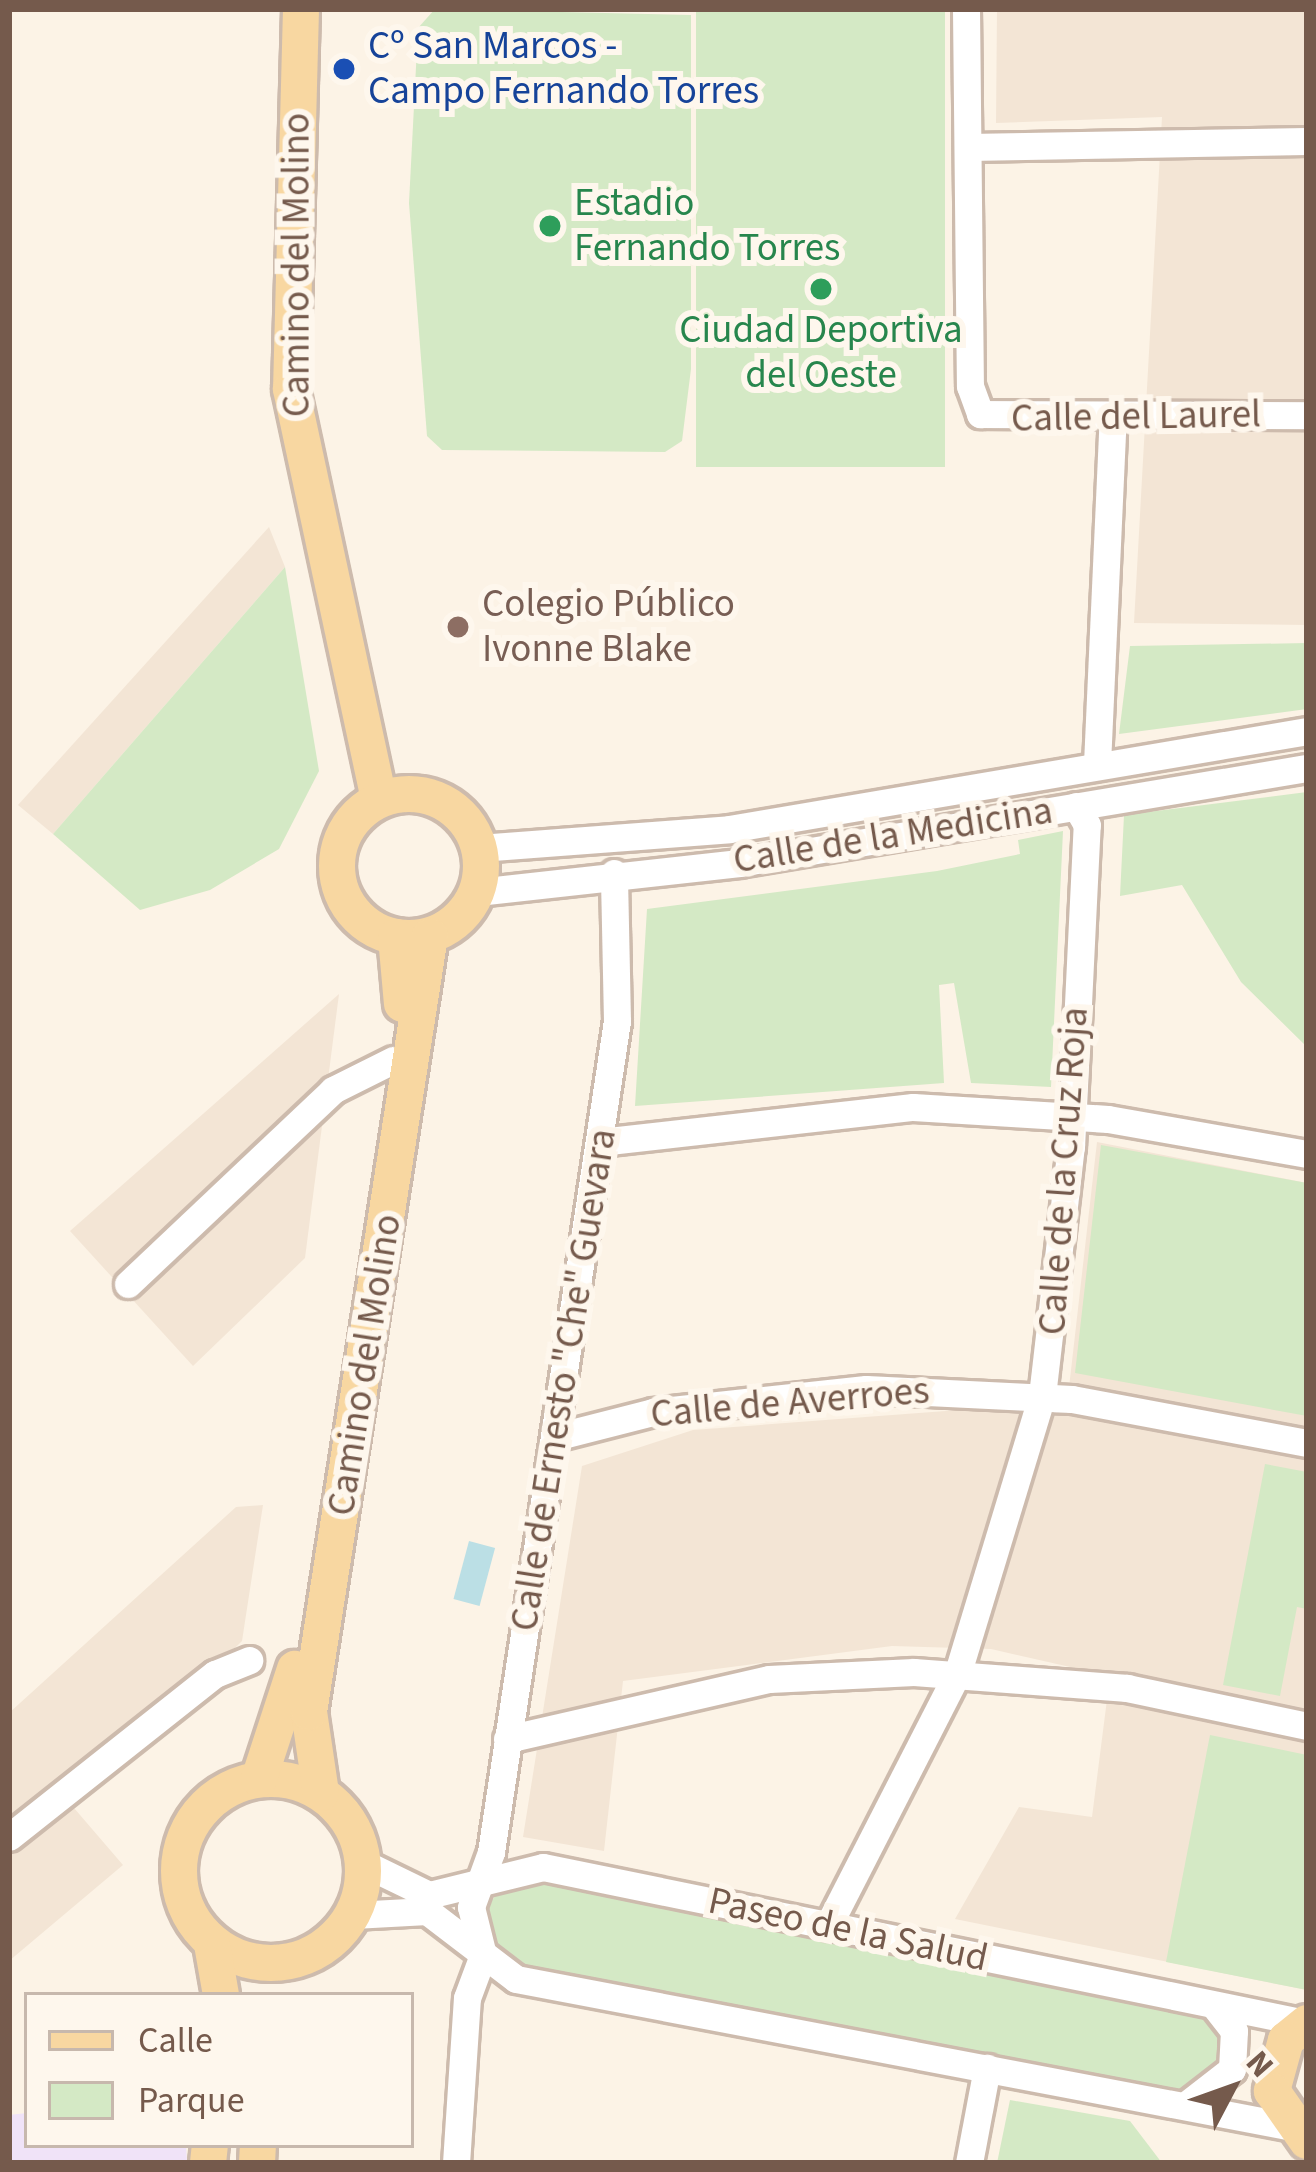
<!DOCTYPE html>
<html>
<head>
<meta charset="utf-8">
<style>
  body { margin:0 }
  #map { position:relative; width:1316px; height:2172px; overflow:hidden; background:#fcf3e6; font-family:"Source Sans 3",sans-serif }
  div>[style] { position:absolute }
  .residential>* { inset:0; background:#f3e5d5 }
  .education>* { inset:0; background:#f0e3f8 }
  .green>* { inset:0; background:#d4e9c5; transform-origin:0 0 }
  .water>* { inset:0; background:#bbdfe5; transform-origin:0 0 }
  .roads { filter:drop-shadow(3px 0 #cdbbad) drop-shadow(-3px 0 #cdbbad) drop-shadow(0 3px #cdbbad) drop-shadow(0 -3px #cdbbad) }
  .minor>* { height:27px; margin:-13.5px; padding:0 13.5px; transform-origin:13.5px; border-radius:13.5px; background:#fff }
  .major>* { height:36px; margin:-18px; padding:0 18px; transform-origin:18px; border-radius:18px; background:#f8d7a1 }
  .major>.ring { margin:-18px; padding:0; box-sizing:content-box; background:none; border:36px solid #f8d7a1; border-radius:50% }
  .dots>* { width:33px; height:33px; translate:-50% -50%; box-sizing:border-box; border:6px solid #fef7ed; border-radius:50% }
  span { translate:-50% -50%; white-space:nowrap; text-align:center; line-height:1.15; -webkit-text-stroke:12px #fef7ed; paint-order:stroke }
  .transit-label { font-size:39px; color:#164399 }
  .left { translate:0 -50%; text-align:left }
  .leisure-label { font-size:39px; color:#27864d }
  .street-label { font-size:39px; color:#755a4c }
  .education-label { font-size:39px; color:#785e54 }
  .frame { position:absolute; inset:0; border:12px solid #755a4c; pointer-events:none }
  .legend { position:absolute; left:24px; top:1992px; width:390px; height:156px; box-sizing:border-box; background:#fef7ed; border:3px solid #c7b8ad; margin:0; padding:15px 21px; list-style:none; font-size:36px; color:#755a4c }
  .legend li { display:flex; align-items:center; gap:24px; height:60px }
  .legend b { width:60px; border:3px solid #c7b8ad }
  .north { position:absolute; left:1172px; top:2028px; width:120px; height:120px; -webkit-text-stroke:9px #fef7ed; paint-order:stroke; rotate:49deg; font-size:33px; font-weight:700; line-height:48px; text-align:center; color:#755a4c }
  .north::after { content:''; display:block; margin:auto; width:42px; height:54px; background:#755a4c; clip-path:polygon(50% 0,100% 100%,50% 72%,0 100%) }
</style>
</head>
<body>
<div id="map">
  <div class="residential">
    <i style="clip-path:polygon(997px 9px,1307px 9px,1307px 625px,1134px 623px,1162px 117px,996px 123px)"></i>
    <i style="clip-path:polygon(269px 527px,285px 567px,53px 834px,18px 805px)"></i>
    <i style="clip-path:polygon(339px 994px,305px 1258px,193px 1366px,70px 1231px)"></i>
    <i style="clip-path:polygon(1097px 1142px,1307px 1183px,1307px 1990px,955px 1919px,1019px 1807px,1092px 1817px,1110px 1676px,991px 1649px,892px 1646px,623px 1681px,604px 1851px,523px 1837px,582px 1466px,693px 1430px,999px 1407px,1066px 1414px)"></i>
    <i style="clip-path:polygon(263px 1505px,242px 1641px,74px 1808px,123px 1865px,9px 1961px,9px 1713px,236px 1507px)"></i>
  </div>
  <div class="education">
    <i style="clip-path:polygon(27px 2113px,27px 2145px,186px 2145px,187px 2163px,9px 2163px,9px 2115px)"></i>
  </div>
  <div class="green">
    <i style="clip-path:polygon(435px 9px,691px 15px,691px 369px,682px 441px,665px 452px,442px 450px,427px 436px,409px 203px,418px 28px)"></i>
    <i style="left:696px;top:9px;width:249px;height:458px"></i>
    <i style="clip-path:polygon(285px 567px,319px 771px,279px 849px,210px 890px,140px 910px,53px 834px)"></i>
    <i style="clip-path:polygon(1307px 643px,1307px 709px,1119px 734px,1130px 646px)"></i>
    <i style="clip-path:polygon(1307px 792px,1307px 1047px,1241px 982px,1182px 885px,1120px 896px,1124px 815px)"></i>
    <i style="clip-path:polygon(1063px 831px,1051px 1087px,971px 1083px,954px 983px,939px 985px,944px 1083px,635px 1106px,647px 909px,937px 871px,1020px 854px,1018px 840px)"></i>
    <i style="clip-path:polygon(1101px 1145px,1307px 1183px,1307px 1416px,1075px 1373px)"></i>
    <i style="clip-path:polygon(1265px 1464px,1307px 1472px,1307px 1609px,1297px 1607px,1280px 1696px,1223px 1685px)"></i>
    <i style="clip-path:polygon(1210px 1735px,1307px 1755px,1307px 1990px,1166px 1962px)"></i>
    <i style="clip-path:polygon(539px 1877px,1199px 2006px,1223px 2022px,1226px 2070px,1180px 2096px,528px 1970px,491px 1953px,482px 1914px,504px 1884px)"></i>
    <i style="clip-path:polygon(1010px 2100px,1130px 2121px,1162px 2163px,997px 2163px)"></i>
  </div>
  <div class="water">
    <i style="left:469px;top:1541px;width:27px;height:60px;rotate:15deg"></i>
  </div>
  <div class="roads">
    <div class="minor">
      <i style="left:966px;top:9px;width:377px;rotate:89.4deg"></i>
      <i style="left:970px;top:386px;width:30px;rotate:70deg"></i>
      <i style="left:980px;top:414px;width:327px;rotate:0.2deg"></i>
      <i style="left:968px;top:147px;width:339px;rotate:-1deg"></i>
      <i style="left:1097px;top:764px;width:346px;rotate:-87.4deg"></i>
      <i style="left:479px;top:848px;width:251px;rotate:-4.3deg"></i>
      <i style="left:729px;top:829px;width:586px;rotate:-9.62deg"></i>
      <i style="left:477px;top:892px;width:264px;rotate:-6.3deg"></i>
      <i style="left:739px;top:863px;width:576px;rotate:-9.5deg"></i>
      <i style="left:600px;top:1142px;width:315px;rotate:-6.4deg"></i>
      <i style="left:913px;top:1107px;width:195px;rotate:3.5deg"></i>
      <i style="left:1108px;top:1119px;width:202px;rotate:10deg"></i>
      <i style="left:128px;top:1284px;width:282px;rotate:-43.4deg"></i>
      <i style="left:333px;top:1090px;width:67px;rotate:-26.6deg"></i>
      <i style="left:559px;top:1436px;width:97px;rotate:-14.3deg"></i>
      <i style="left:653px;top:1412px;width:214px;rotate:-6.2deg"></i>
      <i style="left:866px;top:1389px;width:206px;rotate:2.8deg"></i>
      <i style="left:1072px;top:1399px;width:239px;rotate:10.6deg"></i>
      <i style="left:507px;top:1739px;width:269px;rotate:-12.9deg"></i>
      <i style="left:769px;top:1679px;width:145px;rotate:-2.8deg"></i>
      <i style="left:914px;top:1672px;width:214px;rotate:4.3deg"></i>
      <i style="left:1127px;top:1688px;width:184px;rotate:11.9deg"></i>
      <i style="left:9px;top:1837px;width:263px;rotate:-38.4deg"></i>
      <i style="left:215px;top:1674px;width:37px;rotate:-22deg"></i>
      <i style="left:363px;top:1863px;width:73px;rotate:25.9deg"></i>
      <i style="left:429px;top:1895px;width:117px;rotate:-13.8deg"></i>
      <i style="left:543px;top:1867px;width:779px;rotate:11.56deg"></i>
      <i style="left:353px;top:1915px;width:74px;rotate:-3.1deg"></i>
      <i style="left:427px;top:1911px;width:112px;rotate:37.4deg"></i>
      <i style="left:516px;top:1979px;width:785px;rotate:10.79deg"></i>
      <i style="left:828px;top:1926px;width:285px;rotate:-62.9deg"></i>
      <i style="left:958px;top:1672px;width:288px;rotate:-73.1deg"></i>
      <i style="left:1042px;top:1396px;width:251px;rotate:-83.4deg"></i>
      <i style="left:1071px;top:1147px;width:322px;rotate:-87.2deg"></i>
      <i style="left:1087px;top:825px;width:22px;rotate:-120deg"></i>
      <i style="left:1186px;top:2105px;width:58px;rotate:-38deg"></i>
      <i style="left:1232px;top:2069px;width:38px;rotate:-87deg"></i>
      <i style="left:1234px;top:2031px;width:33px;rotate:-128deg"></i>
      <i style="left:456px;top:2163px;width:165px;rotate:-86.2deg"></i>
      <i style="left:467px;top:1998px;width:46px;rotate:-69.6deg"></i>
      <i style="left:483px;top:1955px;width:49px;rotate:-104deg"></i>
      <i style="left:471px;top:1907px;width:59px;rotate:-70deg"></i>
      <i style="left:491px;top:1852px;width:840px;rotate:-81.38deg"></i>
      <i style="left:617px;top:1021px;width:148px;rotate:-91.2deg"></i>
      <i style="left:969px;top:2163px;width:97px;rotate:-79.3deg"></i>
    </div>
    <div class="major">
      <i style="left:301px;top:9px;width:380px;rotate:91.5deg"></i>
      <i style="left:291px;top:389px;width:419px;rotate:77.9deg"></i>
      <i class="ring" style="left:337px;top:794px;width:108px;height:108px"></i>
      <i style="left:396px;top:937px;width:67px;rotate:84.9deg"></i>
      <i class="ring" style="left:179px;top:1779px;width:148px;height:148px"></i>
      <i style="left:259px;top:1779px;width:116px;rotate:-71.9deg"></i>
      <i style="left:321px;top:1793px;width:82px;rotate:-98.4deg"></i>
      <i style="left:309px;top:1712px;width:785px;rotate:-81.14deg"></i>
      <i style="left:212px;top:1944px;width:52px;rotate:80deg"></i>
      <i style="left:1307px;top:2023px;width:27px;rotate:141deg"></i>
      <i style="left:1286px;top:2040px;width:53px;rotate:105.4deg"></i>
      <i style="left:1272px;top:2091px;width:61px;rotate:55deg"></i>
      <i style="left:208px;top:2163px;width:18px;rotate:-84deg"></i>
      <i style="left:257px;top:2163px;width:18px;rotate:-87deg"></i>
    </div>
  </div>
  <div class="dots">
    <i style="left:344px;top:69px;background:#1a4fb4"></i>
    <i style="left:550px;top:226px;background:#2e9e5b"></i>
    <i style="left:821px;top:289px;background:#2e9e5b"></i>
    <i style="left:458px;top:627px;background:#8d6e63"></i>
  </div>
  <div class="transit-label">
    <span class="left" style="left:368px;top:69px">Cº San Marcos -<br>Campo Fernando Torres</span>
  </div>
  <div class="leisure-label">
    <span class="left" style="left:574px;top:226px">Estadio<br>Fernando Torres</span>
    <span style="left:821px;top:353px">Ciudad Deportiva<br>del Oeste</span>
  </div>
  <div class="street-label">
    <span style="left:297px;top:265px;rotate:-90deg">Camino del Molino</span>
    <span style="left:1136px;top:417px;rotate:-1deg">Calle del Laurel</span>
    <span style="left:893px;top:836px;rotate:-9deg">Calle de la Medicina</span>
    <span style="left:1064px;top:1171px;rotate:-86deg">Calle de la Cruz Roja</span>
    <span style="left:365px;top:1365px;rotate:-81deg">Camino del Molino</span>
    <span style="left:564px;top:1380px;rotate:-81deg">Calle de Ernesto "Che" Guevara</span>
    <span style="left:790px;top:1403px;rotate:-5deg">Calle de Averroes</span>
    <span style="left:848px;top:1930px;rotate:12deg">Paseo de la Salud</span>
  </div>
  <div class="education-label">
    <span class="left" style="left:482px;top:627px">Colegio Público<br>Ivonne Blake</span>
  </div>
  <div class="frame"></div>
  <ul class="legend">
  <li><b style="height:15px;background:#f8d7a1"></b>Calle</li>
  <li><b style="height:33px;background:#d4e9c5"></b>Parque</li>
  </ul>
  <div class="north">N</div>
</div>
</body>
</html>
